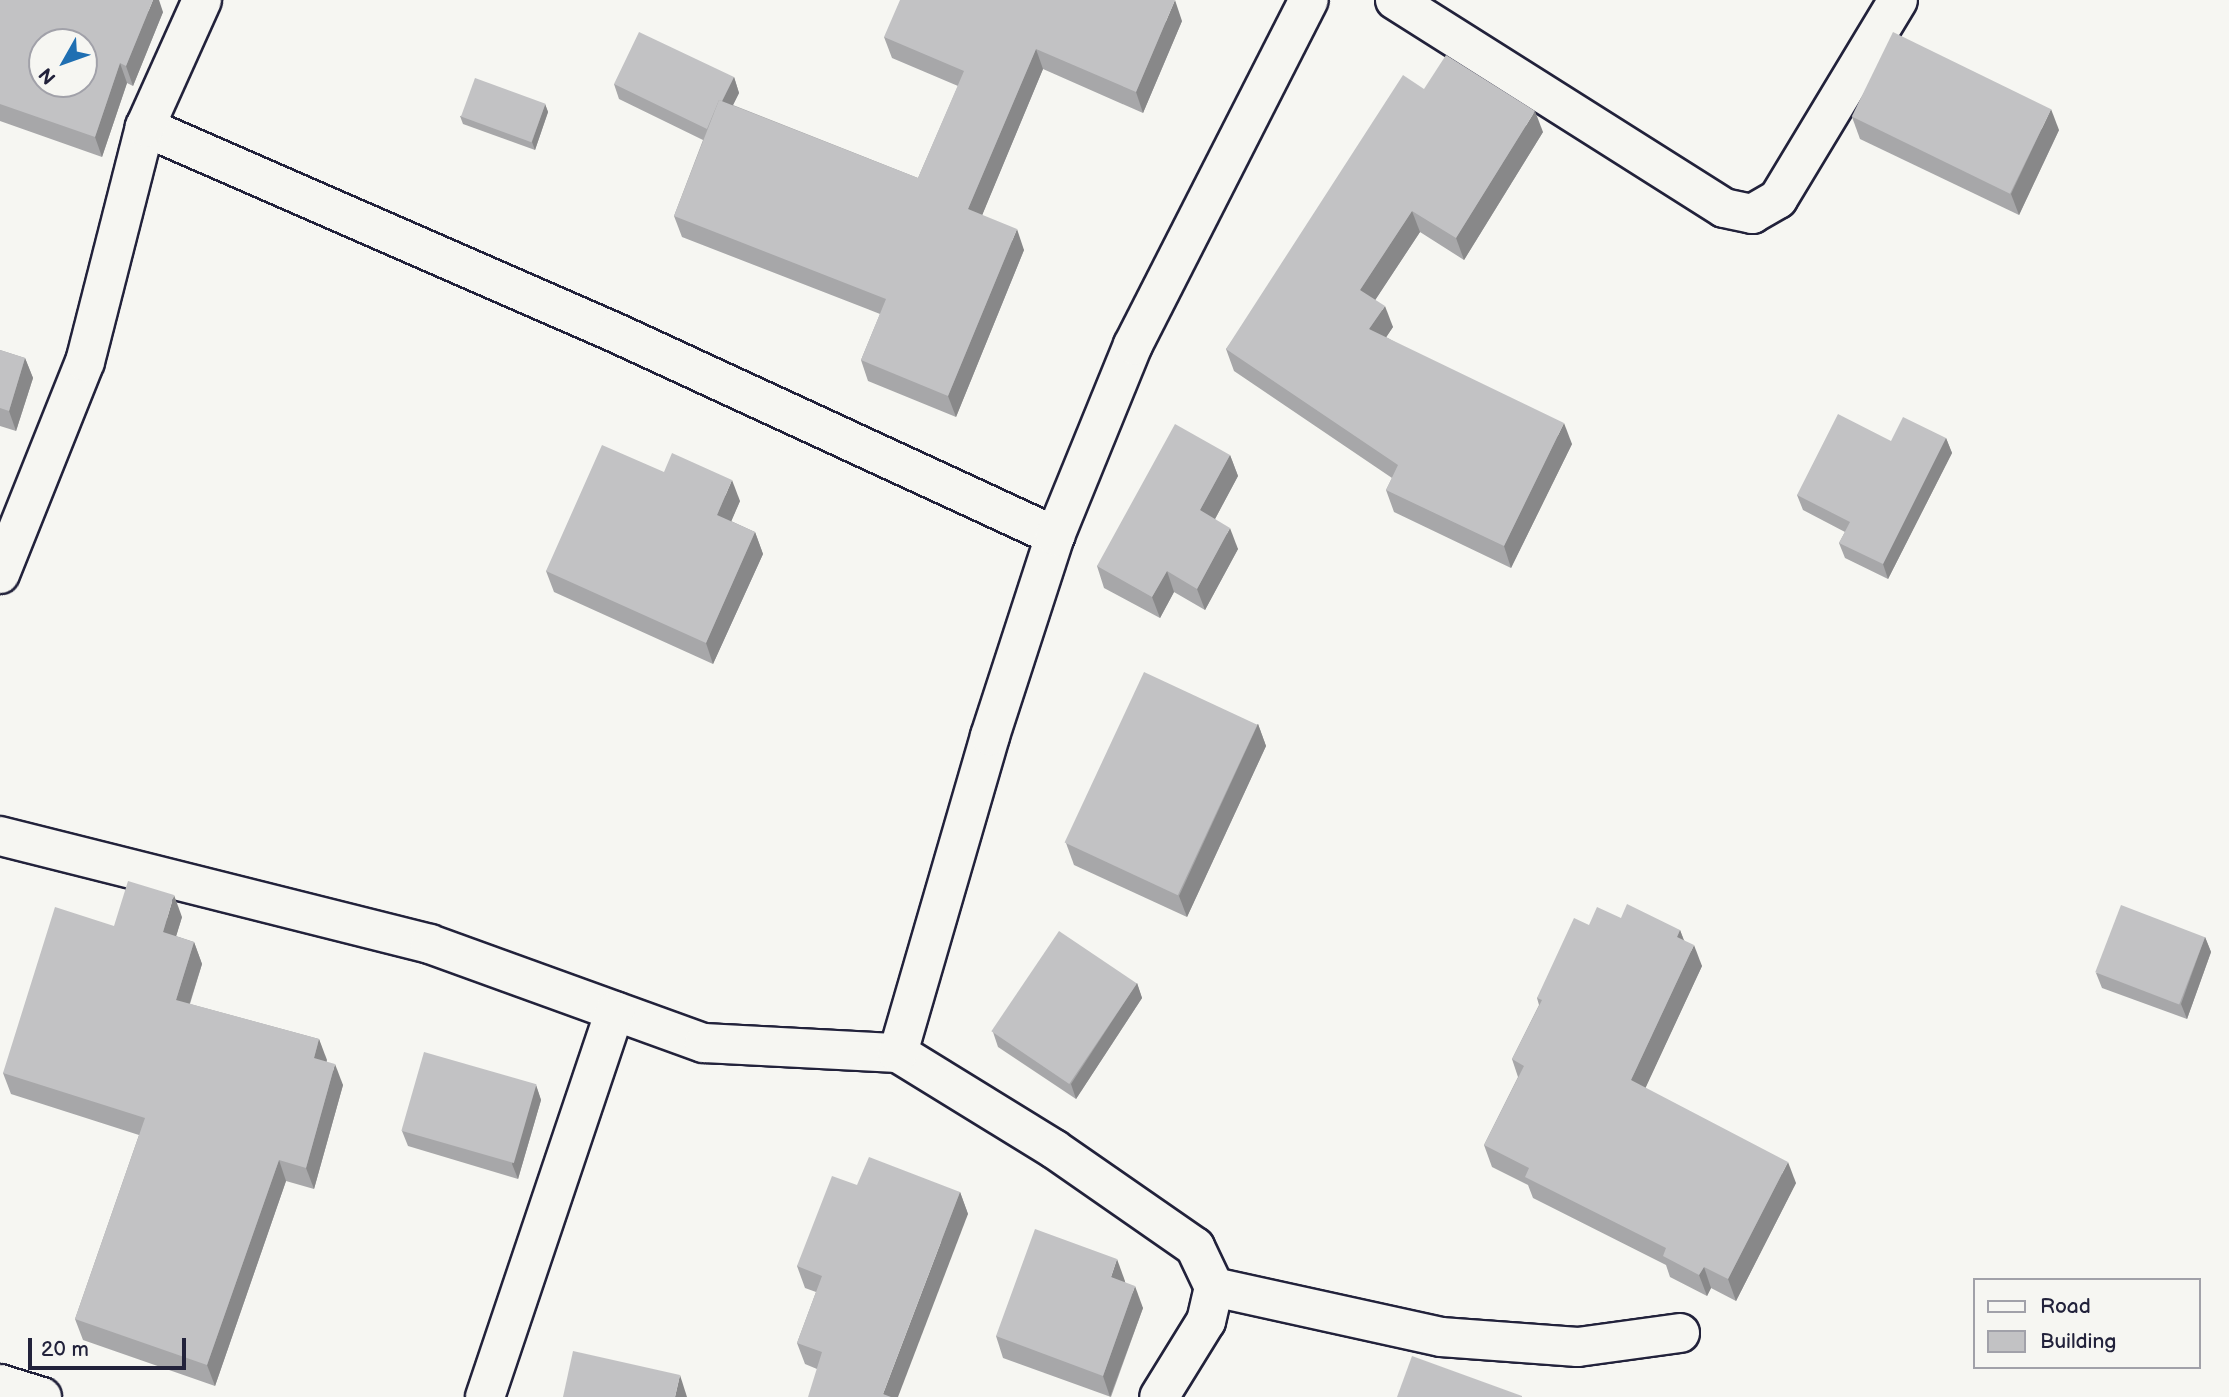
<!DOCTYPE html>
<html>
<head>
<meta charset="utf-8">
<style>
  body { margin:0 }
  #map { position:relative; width:2229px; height:1397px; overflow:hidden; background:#f6f6f2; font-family:"Balsamiq Sans",sans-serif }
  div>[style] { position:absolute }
  .roads { filter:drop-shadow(2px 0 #22223b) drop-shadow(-2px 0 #22223b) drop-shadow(0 2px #22223b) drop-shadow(0 -2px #22223b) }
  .street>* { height:38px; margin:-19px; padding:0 19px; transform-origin:19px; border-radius:19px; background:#f6f6f2 }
  .wall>* { inset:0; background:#a7a7a9 }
  .shaded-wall>* { inset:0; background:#888889 }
  .building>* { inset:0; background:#c2c2c4; transform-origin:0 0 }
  span { translate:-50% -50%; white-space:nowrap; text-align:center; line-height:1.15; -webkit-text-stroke:5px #f6f6f2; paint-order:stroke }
  .legend { position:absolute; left:1973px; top:1278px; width:228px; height:91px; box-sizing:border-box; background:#f6f6f2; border:2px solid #a1a1a9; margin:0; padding:9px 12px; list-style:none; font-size:21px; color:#22223b }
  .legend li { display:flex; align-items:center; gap:14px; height:35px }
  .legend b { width:35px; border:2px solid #a1a1a9 }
  .north { position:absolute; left:28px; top:28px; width:70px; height:70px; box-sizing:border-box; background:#f6f6f2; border:2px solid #a1a1a9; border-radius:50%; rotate:230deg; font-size:19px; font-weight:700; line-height:28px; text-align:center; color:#22223b }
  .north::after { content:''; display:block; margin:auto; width:24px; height:32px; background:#1f6fb2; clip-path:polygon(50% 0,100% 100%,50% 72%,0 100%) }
  .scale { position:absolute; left:28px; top:1338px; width:158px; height:32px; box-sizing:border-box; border:4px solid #22223b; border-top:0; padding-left:9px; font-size:21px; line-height:24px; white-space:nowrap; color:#22223b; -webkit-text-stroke:5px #f6f6f2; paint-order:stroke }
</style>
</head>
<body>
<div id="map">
  <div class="roads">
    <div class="street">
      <i style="left:1395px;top:0;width:389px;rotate:32.3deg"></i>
      <i style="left:1724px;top:208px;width:29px;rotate:12deg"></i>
      <i style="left:1752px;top:214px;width:30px;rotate:-30deg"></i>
      <i style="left:1778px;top:199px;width:232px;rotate:-58.9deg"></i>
      <i style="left:145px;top:127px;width:514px;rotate:23.62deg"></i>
      <i style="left:616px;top:333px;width:484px;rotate:24.8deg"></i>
      <i style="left:0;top:574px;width:228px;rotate:-68.2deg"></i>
      <i style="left:85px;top:362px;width:243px;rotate:-75.7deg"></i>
      <i style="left:145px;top:127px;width:139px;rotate:-65.8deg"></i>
      <i style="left:0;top:836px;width:443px;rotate:14.1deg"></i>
      <i style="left:430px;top:944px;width:291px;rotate:19.9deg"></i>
      <i style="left:704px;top:1043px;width:194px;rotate:3deg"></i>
      <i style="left:898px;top:1053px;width:183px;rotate:31.6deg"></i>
      <i style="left:1054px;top:1149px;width:172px;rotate:34.8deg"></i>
      <i style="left:1195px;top:1247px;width:44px;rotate:64.6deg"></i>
      <i style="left:1214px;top:1287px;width:35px;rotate:103deg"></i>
      <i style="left:1206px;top:1321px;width:89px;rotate:121.7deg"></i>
      <i style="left:898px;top:1053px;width:330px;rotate:-73.8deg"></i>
      <i style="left:990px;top:736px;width:210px;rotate:-72deg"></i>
      <i style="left:1055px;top:536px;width:206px;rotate:-67.8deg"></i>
      <i style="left:1133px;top:345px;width:387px;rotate:-63deg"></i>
      <i style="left:1214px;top:1287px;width:232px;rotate:12.4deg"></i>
      <i style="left:1441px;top:1337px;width:137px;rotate:4.2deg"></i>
      <i style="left:1578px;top:1347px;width:103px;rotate:-7.8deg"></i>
      <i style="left:0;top:1384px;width:44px;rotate:17.2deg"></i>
      <i style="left:485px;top:1397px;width:407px;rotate:-71.4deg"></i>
    </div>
  </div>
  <div class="wall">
    <i style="clip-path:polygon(0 0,163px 12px,133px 86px,127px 83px,102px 157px,0 121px)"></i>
    <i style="clip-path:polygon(1182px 21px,1143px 113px,1043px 69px,982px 215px,1024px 250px,956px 417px,868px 381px,861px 360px,880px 314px,682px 237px,674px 216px,703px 140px,619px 99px,614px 84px,734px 77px,739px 93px,733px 105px,918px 178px,958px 86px,892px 58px,884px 37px)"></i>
    <i style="clip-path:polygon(1424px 89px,1543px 132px,1464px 260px,1420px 232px,1375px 300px,1393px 327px,1386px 337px,1572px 444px,1511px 568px,1394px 512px,1386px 490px,1392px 478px,1234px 371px,1226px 349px)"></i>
    <i style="clip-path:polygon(545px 104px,548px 112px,535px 150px,463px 124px,460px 116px)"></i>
    <i style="clip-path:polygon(1852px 117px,2059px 130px,2019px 215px,1860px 139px)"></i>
    <i style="clip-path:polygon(0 350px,25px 358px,33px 378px,16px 431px,0 426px)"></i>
    <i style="clip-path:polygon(1946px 438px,1952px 453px,1888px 579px,1845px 558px,1839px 543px,1845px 532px,1803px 510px,1797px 495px,1891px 441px)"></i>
    <i style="clip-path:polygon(1230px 455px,1238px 476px,1215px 519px,1238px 549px,1205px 610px,1174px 592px,1160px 618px,1104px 588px,1097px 566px)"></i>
    <i style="clip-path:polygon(664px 472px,740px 501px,731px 521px,755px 532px,763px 554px,713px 664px,554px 592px,546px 571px)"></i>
    <i style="clip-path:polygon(1258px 724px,1266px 746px,1187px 917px,1074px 865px,1066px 843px)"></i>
    <i style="clip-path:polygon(182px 917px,176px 936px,194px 942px,202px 964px,190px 1004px,319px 1039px,326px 1061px,343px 1085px,314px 1189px,286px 1181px,215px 1386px,83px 1340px,75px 1319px,139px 1135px,11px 1094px,3px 1073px,114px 926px)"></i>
    <i style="clip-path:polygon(1589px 925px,1680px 930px,1684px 940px,1702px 966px,1645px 1088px,1796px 1183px,1736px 1301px,1711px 1288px,1707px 1296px,1670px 1277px,1666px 1265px,1533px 1198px,1528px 1185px,1492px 1167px,1484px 1145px,1518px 1077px,1512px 1059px,1539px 1005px,1537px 998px)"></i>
    <i style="clip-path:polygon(2205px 937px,2211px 952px,2187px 1019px,2102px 988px,2096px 973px)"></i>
    <i style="clip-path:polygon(1137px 983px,1142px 998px,1076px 1099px,998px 1047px,993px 1032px)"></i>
    <i style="clip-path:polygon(536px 1085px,541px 1100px,518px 1179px,408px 1146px,402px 1131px)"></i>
    <i style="clip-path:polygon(857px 1185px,960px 1192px,968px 1214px,817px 1369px,805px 1364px,797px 1343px,816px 1292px,805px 1288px,797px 1266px)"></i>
    <i style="clip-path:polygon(1125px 1281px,1125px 1282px,1143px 1308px,1111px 1397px,1003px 1358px,996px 1336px)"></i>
  </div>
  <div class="shaded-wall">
    <i style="clip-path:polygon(153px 0,159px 0,163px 12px,133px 86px,126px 66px)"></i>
    <i style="clip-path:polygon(1175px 0,1182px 21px,1143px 113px,1136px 92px)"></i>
    <i style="clip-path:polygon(1036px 49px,1043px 69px,976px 230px,968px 209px)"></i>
    <i style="clip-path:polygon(120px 63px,127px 83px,102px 157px,95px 137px)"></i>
    <i style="clip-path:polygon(734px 77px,739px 93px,713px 145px,708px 130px)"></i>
    <i style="clip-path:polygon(545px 104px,548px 112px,535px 150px,532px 142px)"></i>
    <i style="clip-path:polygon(2051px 109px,2059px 130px,2019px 215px,2011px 194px)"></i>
    <i style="clip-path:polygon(1535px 111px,1543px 132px,1464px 260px,1456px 238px)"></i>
    <i style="clip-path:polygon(1412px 211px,1420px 232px,1368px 311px,1360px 290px)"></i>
    <i style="clip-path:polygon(1017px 229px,1024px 250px,956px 417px,948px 396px)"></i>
    <i style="clip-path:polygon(1385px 306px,1393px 327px,1377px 351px,1369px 329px)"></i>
    <i style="clip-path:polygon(25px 358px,33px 378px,16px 431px,9px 411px)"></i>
    <i style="clip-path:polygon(1564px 423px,1572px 444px,1511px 568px,1504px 546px)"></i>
    <i style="clip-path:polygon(1946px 438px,1952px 453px,1888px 579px,1883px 564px)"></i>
    <i style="clip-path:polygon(1230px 455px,1238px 476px,1208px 532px,1200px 510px)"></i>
    <i style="clip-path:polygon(732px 480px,740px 501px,725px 536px,717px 515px)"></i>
    <i style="clip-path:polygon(1230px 528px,1238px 549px,1205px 610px,1197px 589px)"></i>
    <i style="clip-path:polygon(755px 532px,763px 554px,713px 664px,706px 643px)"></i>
    <i style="clip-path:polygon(1167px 571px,1174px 592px,1160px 618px,1152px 597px)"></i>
    <i style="clip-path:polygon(1258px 724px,1266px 746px,1187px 917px,1179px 896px)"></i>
    <i style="clip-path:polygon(174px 895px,182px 917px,171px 953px,163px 932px)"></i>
    <i style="clip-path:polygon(1680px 930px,1688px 952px,1677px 937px)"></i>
    <i style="clip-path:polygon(2205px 937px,2211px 952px,2187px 1019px,2181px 1004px)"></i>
    <i style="clip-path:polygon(194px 942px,202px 964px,184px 1021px,176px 1000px)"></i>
    <i style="clip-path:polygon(1694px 945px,1702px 966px,1639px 1102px,1631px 1080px)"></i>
    <i style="clip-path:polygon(1137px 983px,1142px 998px,1076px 1099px,1071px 1084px)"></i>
    <i style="clip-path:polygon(319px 1039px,327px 1060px,322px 1079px,314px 1058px)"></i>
    <i style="clip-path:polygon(335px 1064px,343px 1085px,314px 1189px,306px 1168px)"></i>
    <i style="clip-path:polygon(536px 1085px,541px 1100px,518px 1179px,512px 1164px)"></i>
    <i style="clip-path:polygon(279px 1160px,286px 1181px,215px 1386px,207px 1365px)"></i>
    <i style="clip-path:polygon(1788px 1162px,1796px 1183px,1736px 1301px,1728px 1279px)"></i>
    <i style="clip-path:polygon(960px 1192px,968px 1214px,898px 1397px,884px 1397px,883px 1394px)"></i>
    <i style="clip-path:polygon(1117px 1259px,1125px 1281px,1119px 1299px,1111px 1277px)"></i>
    <i style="clip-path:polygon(1704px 1267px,1711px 1288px,1707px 1296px,1699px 1275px)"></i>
    <i style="clip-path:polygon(1135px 1286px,1143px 1308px,1110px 1397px,1103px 1376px)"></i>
    <i style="clip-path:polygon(680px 1375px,687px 1397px,675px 1397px)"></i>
  </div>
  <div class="building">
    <i style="clip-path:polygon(evenodd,0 0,153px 0,126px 66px,120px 63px,95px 137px,0 104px,0 0,42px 42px,84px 42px,84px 84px,42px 84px,42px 42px)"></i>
    <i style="clip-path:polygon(900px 0,1175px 0,1136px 92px,1036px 49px,968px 209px,1017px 229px,948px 396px,861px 360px,886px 299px,674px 216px,719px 100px,918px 178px,964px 71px,884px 37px)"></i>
    <i style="clip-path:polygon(639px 32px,734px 77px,722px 101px,719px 100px,707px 129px,614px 84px)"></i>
    <i style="left:1893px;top:32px;width:176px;height:94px;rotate:26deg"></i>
    <i style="clip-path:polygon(1446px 55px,1535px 111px,1456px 238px,1412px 211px,1360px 290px,1385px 306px,1369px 329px,1564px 423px,1504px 546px,1386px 490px,1398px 465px,1226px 349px,1403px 75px,1424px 89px)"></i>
    <i style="left:475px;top:78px;width:75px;height:41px;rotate:20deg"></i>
    <i style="clip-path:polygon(0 350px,25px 358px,9px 411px,0 408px)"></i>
    <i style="clip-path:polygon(1838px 414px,1891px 441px,1903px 417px,1946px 438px,1883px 564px,1839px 543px,1850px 522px,1797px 495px)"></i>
    <i style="clip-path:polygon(1175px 424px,1230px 455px,1200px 510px,1230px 528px,1197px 589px,1167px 571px,1152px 597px,1097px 566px)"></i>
    <i style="clip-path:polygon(602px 445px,664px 472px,672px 453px,732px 480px,717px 515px,755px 532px,706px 643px,546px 571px)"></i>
    <i style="left:1144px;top:672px;width:125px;height:188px;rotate:25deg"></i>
    <i style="clip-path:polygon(128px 881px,174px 895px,163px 932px,194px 942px,176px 1000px,319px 1039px,314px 1058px,335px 1064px,306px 1168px,279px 1160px,207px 1365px,75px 1319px,145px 1118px,3px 1073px,55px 907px,114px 926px)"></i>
    <i style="clip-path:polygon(1627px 904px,1680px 930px,1677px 937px,1694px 945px,1631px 1080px,1788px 1162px,1728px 1279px,1704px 1267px,1699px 1275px,1663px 1256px,1666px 1248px,1525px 1177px,1529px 1168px,1484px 1145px,1524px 1066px,1512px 1059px,1542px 1000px,1537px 998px,1574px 918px,1589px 925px,1597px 907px,1621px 918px)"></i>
    <i style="left:2121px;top:905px;width:90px;height:72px;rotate:21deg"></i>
    <i style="left:1059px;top:931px;width:94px;height:121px;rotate:34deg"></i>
    <i style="left:424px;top:1052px;width:117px;height:82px;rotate:16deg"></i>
    <i style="clip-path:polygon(869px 1157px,960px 1192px,883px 1394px,891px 1397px,808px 1397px,822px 1352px,797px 1343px,822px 1276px,797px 1266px,832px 1176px,857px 1185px)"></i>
    <i style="clip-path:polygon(1035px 1229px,1117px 1259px,1111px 1277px,1135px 1286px,1103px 1376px,996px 1336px)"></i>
    <i style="clip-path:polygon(573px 1351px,680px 1375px,675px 1397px,563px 1397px)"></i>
    <i style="clip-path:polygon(1412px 1356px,1522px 1396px,1522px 1397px,1397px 1397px)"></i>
  </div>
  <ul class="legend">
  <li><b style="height:9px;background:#f6f6f2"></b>Road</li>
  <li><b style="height:19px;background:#c2c2c4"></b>Building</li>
  </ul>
  <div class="north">N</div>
  <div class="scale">20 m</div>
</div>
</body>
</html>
